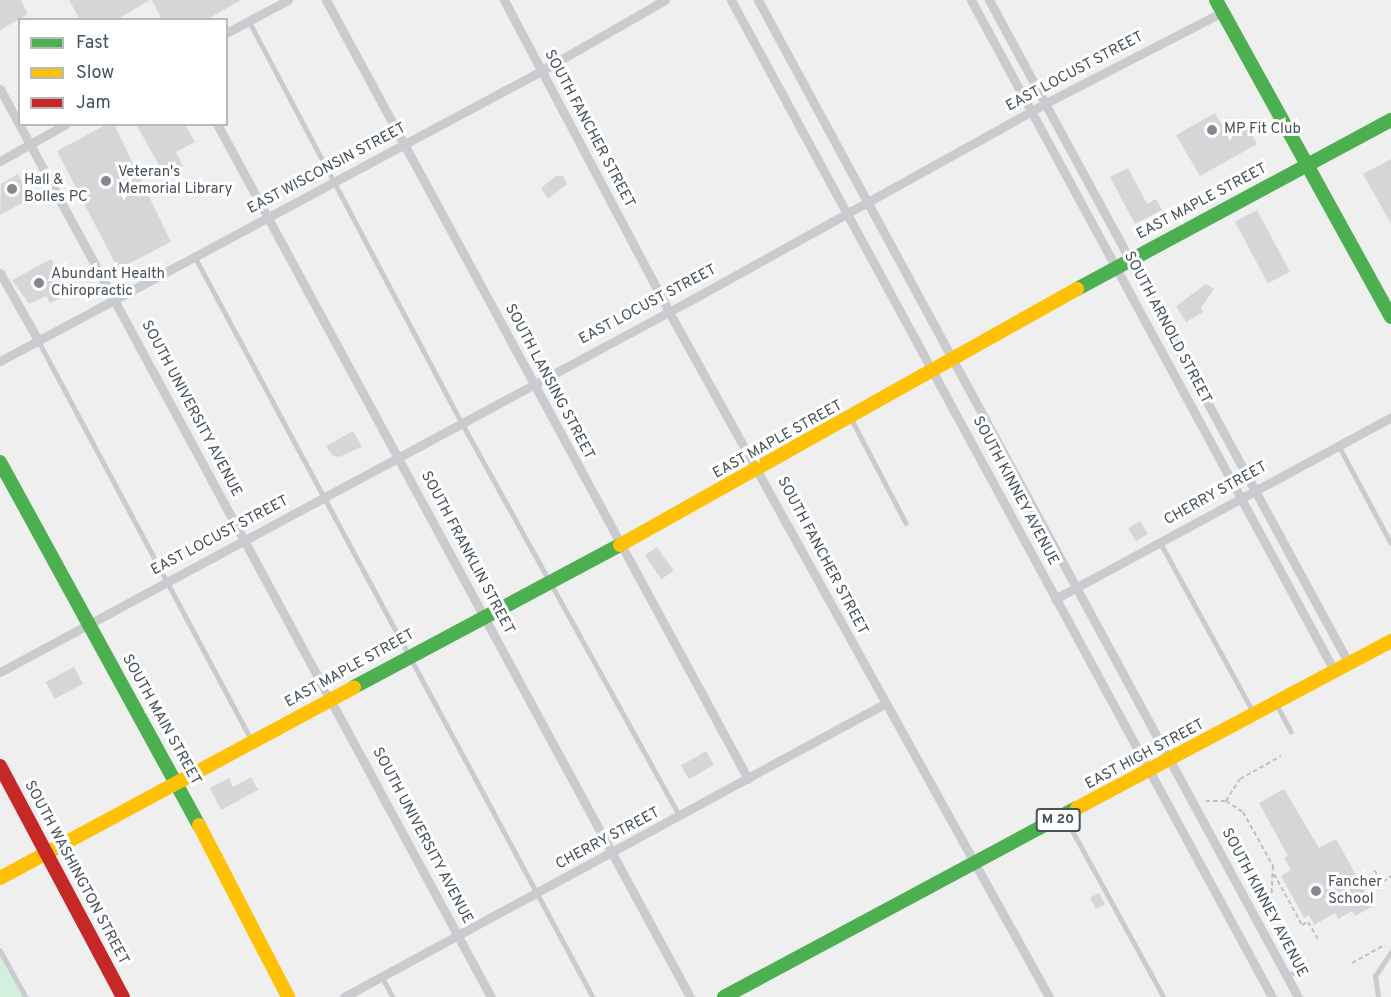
<!DOCTYPE html>
<html>
<head>
<meta charset="utf-8">
<style>
  body { margin:0 }
  #map { position:relative; width:1391px; height:997px; overflow:hidden; background:#f0efef; font-family:Overpass,sans-serif }
  div>[style] { position:absolute }
  .green>* { inset:0; background:#d3f0de }
  .building>* { inset:0; background:#d6d6d8; transform-origin:0 0 }
  .path>* { height:2px; margin-top:-1px; transform-origin:0; background:repeating-linear-gradient(90deg,#b7c3bf 0 4.5px,transparent 0 7.5px) }
  .lane>* { height:4.5px; margin:-2.25px; padding:0 2.25px; transform-origin:2.25px; border-radius:2.25px; background:#c9cbce }
  .street>* { height:9px; margin:-4.5px; padding:0 4.5px; transform-origin:4.5px; border-radius:4.5px; background:#c9cbce }
  .fast>* { height:14px; margin:-7px; padding:0 7px; transform-origin:7px; border-radius:7px; background:#4caf50 }
  .slow>* { height:14px; margin:-7px; padding:0 7px; transform-origin:7px; border-radius:7px; background:#ffc107 }
  .jam>* { height:14px; margin:-7px; padding:0 7px; transform-origin:7px; border-radius:7px; background:#c62828 }
  .dots>* { width:16px; height:16px; translate:-50% -50%; box-sizing:border-box; border:3px solid #fff; border-radius:50% }
  span { translate:-50% -50%; white-space:nowrap; text-align:center; line-height:1.15; -webkit-text-stroke:6px #fff; paint-order:stroke }
  .shield-label span { padding:2px 4px; background:#fff; border:2px solid; border-radius:4px; -webkit-text-stroke-width:0 }
  .shield-label { font-size:14px; color:#46525c; font-weight:700 }
  .street-label { font-size:15px; color:#46525c }
  .poi-label { font-size:15px; color:#46525c }
  .left { translate:0 -50%; text-align:left }
  .legend { position:absolute; left:18px; top:18px; width:210px; height:108px; box-sizing:border-box; background:#fff; border:2px solid #b5babe; margin:0; padding:8px 10px; list-style:none; font-size:18px; color:#46525c }
  .legend li { display:flex; align-items:center; gap:12px; height:30px }
  .legend b { width:30px; border:2px solid #b5babe }
</style>
</head>
<body>
<div id="map">
  <div class="green">
    <i style="clip-path:polygon(0 953px,25px 997px,0 997px)"></i>
  </div>
  <div class="building">
    <i style="clip-path:polygon(0 0,21px 0,28px 14px,0 30px)"></i>
    <i style="clip-path:polygon(69px 0,150px 0,116px 20px,80px 20px)"></i>
    <i style="clip-path:polygon(152px 0,241px 0,206px 20px,162px 20px)"></i>
    <i style="clip-path:polygon(1215px 113px,1226px 132px,1245px 122px,1257px 144px,1200px 176px,1176px 135px)"></i>
    <i style="clip-path:polygon(107px 124px,114px 124px,171px 242px,118px 269px,57px 151px)"></i>
    <i style="clip-path:polygon(136px 124px,185px 124px,195px 142px,176px 152px,183px 166px,165px 176px)"></i>
    <i style="clip-path:polygon(1391px 159px,1391px 224px,1363px 174px)"></i>
    <i style="clip-path:polygon(1128px 168px,1147px 204px,1156px 199px,1162px 210px,1135px 224px,1110px 177px)"></i>
    <i style="clip-path:polygon(18px 174px,31px 198px,0 215px,1px 184px)"></i>
    <i style="clip-path:polygon(556px 176px,563px 176px,567px 184px,548px 199px,541px 188px)"></i>
    <i style="left:1257px;top:210px;width:70px;height:25px;rotate:62deg"></i>
    <i style="clip-path:polygon(51px 259px,65px 286px,60px 288px,65px 296px,50px 303px,46px 296px,29px 304px,12px 280px)"></i>
    <i style="clip-path:polygon(1206px 284px,1214px 289px,1201px 308px,1203px 312px,1186px 322px,1176px 306px)"></i>
    <i style="clip-path:polygon(353px 431px,362px 447px,339px 457px,332px 455px,326px 446px)"></i>
    <i style="left:1140px;top:521px;width:15px;height:14px;rotate:58deg"></i>
    <i style="left:657px;top:547px;width:29px;height:15px;rotate:55deg"></i>
    <i style="left:74px;top:667px;width:19px;height:32px;rotate:62deg"></i>
    <i style="left:706px;top:751px;width:16px;height:29px;rotate:60deg"></i>
    <i style="clip-path:polygon(251px 777px,258px 790px,221px 810px,210px 788px,229px 778px,233px 787px)"></i>
    <i style="clip-path:polygon(1284px 789px,1319px 848px,1336px 839px,1373px 906px,1355px 916px,1352px 911px,1338px 919px,1335px 913px,1314px 925px,1309px 915px,1304px 918px,1281px 876px,1291px 870px,1284px 858px,1288px 856px,1259px 803px)"></i>
    <i style="left:1099px;top:893px;width:13px;height:10px;rotate:63deg"></i>
  </div>
  <div class="path">
    <i style="left:1206px;top:801px;width:20px"></i>
    <i style="left:1226px;top:801px;width:20px;rotate:33deg"></i>
    <i style="left:1243px;top:812px;width:62px;rotate:60.9deg"></i>
    <i style="left:1273px;top:866px;width:37px;rotate:93deg"></i>
    <i style="left:1271px;top:903px;width:11px;rotate:112deg"></i>
    <i style="left:1226px;top:801px;width:26px;rotate:-58deg"></i>
    <i style="left:1240px;top:779px;width:47px;rotate:-29.3deg"></i>
    <i style="left:1374px;top:870px;width:15px;rotate:53deg"></i>
    <i style="left:1383px;top:882px;width:10px;rotate:-37deg"></i>
    <i style="left:1274px;top:874px;width:58px;rotate:61.2deg"></i>
    <i style="left:1302px;top:925px;width:7px;rotate:-27deg"></i>
    <i style="left:1308px;top:922px;width:20px;rotate:60deg"></i>
    <i style="left:1352px;top:963px;width:38px;rotate:-29deg"></i>
  </div>
  <div class="lane">
    <i style="left:249px;top:21px;width:455px;rotate:62.1deg"></i>
    <i style="left:462px;top:423px;width:448px;rotate:61deg"></i>
    <i style="left:195px;top:257px;width:840px;rotate:61.73deg"></i>
    <i style="left:38px;top:340px;width:454px;rotate:61.9deg"></i>
    <i style="left:852px;top:420px;width:116px;rotate:62.3deg"></i>
    <i style="left:1339px;top:446px;width:110px;rotate:61.8deg"></i>
    <i style="left:1160px;top:542px;width:193px;rotate:61.2deg"></i>
    <i style="left:1277px;top:705px;width:30px;rotate:62deg"></i>
    <i style="left:1066px;top:819px;width:203px;rotate:61.2deg"></i>
    <i style="left:0;top:950px;width:54px;rotate:61deg"></i>
    <i style="left:1287px;top:976px;width:21px;rotate:-28deg"></i>
    <i style="left:382px;top:977px;width:23px;rotate:61deg"></i>
    <i style="left:1378px;top:997px;width:21px;rotate:-98deg"></i>
    <i style="left:1375px;top:976px;width:29px;rotate:-56deg"></i>
  </div>
  <div class="street">
    <i style="left:326px;top:0;width:886px;rotate:61.55deg"></i>
    <i style="left:504px;top:0;width:353px;rotate:62.1deg"></i>
    <i style="left:669px;top:312px;width:783px;rotate:60.98deg"></i>
    <i style="left:731px;top:0;width:1134px;rotate:61.51deg"></i>
    <i style="left:758px;top:0;width:1134px;rotate:61.56deg"></i>
    <i style="left:971px;top:0;width:764px;rotate:61.56deg"></i>
    <i style="left:989px;top:0;width:755px;rotate:61.53deg"></i>
    <i style="left:226px;top:33px;width:70px;rotate:-28deg"></i>
    <i style="left:0;top:89px;width:1032px;rotate:61.6deg"></i>
    <i style="left:217px;top:124px;width:993px;rotate:61.55deg"></i>
    <i style="left:0;top:161px;width:76px;rotate:-29.3deg"></i>
    <i style="left:0;top:273px;width:77px;rotate:60.4deg"></i>
    <i style="left:0;top:361px;width:614px;rotate:-28.19deg"></i>
    <i style="left:541px;top:71px;width:143px;rotate:-29.8deg"></i>
    <i style="left:1055px;top:599px;width:382px;rotate:-28.4deg"></i>
    <i style="left:0;top:672px;width:785px;rotate:-28.3deg"></i>
    <i style="left:691px;top:300px;width:406px;rotate:-29deg"></i>
    <i style="left:1046px;top:103px;width:198px;rotate:-27.3deg"></i>
    <i style="left:344px;top:997px;width:614px;rotate:-28.48deg"></i>
  </div>
  <div class="fast">
    <i style="left:1216px;top:0;width:362px;rotate:61.1deg"></i>
    <i style="left:1077px;top:289px;width:357px;rotate:-28.3deg"></i>
    <i style="left:0;top:462px;width:414px;rotate:61.3deg"></i>
    <i style="left:354px;top:687px;width:302px;rotate:-28.1deg"></i>
    <i style="left:724px;top:997px;width:400px;rotate:-28.2deg"></i>
  </div>
  <div class="slow">
    <i style="left:620px;top:545px;width:524px;rotate:-29.26deg"></i>
    <i style="left:1077px;top:808px;width:356px;rotate:-28deg"></i>
    <i style="left:199px;top:825px;width:194px;rotate:62.6deg"></i>
    <i style="left:0;top:878px;width:402px;rotate:-28.3deg"></i>
  </div>
  <div class="jam">
    <i style="left:0;top:766px;width:262px;rotate:62deg"></i>
  </div>
  <div class="dots">
    <i style="left:1212px;top:130px;background:#82898f"></i>
    <i style="left:106px;top:181px;background:#82898f"></i>
    <i style="left:12px;top:189px;background:#82898f"></i>
    <i style="left:39px;top:283px;background:#82898f"></i>
    <i style="left:1316px;top:891px;background:#82898f"></i>
  </div>
  <div class="shield-label">
    <span style="left:1058px;top:820px">M 20</span>
  </div>
  <div class="street-label">
    <span style="left:1075px;top:72px;rotate:-28deg">EAST LOCUST STREET</span>
    <span style="left:589px;top:129px;rotate:62deg">SOUTH FANCHER STREET</span>
    <span style="left:327px;top:169px;rotate:-28deg">EAST WISCONSIN STREET</span>
    <span style="left:1202px;top:202px;rotate:-28deg">EAST MAPLE STREET</span>
    <span style="left:648px;top:305px;rotate:-28deg">EAST LOCUST STREET</span>
    <span style="left:1167px;top:328px;rotate:62deg">SOUTH ARNOLD STREET</span>
    <span style="left:549px;top:382px;rotate:62deg">SOUTH LANSING STREET</span>
    <span style="left:191px;top:409px;rotate:62deg">SOUTH UNIVERSITY AVENUE</span>
    <span style="left:778px;top:440px;rotate:-29deg">EAST MAPLE STREET</span>
    <span style="left:1015px;top:491px;rotate:62deg">SOUTH KINNEY AVENUE</span>
    <span style="left:1216px;top:494px;rotate:-29deg">CHERRY STREET</span>
    <span style="left:220px;top:536px;rotate:-28deg">EAST LOCUST STREET</span>
    <span style="left:467px;top:553px;rotate:62deg">SOUTH FRANKLIN STREET</span>
    <span style="left:822px;top:556px;rotate:62deg">SOUTH FANCHER STREET</span>
    <span style="left:350px;top:669px;rotate:-29deg">EAST MAPLE STREET</span>
    <span style="left:161px;top:720px;rotate:61deg">SOUTH MAIN STREET</span>
    <span style="left:1145px;top:755px;rotate:-28deg">EAST HIGH STREET</span>
    <span style="left:422px;top:836px;rotate:62deg">SOUTH UNIVERSITY AVENUE</span>
    <span style="left:608px;top:839px;rotate:-28deg">CHERRY STREET</span>
    <span style="left:76px;top:873px;rotate:62deg">SOUTH WASHINGTON STREET</span>
    <span style="left:1264px;top:903px;rotate:62deg">SOUTH KINNEY AVENUE</span>
  </div>
  <div class="poi-label">
    <span class="left" style="left:1224px;top:130px">MP Fit Club</span>
    <span class="left" style="left:118px;top:181px">Veteran's<br>Memorial Library</span>
    <span class="left" style="left:24px;top:189px">Hall &amp;<br>Bolles PC</span>
    <span class="left" style="left:51px;top:283px">Abundant Health<br>Chiropractic</span>
    <span class="left" style="left:1328px;top:891px">Fancher<br>School</span>
  </div>
  <ul class="legend">
  <li><b style="height:8px;background:#4caf50"></b>Fast</li>
  <li><b style="height:8px;background:#ffc107"></b>Slow</li>
  <li><b style="height:8px;background:#c62828"></b>Jam</li>
  </ul>
</div>
</body>
</html>
